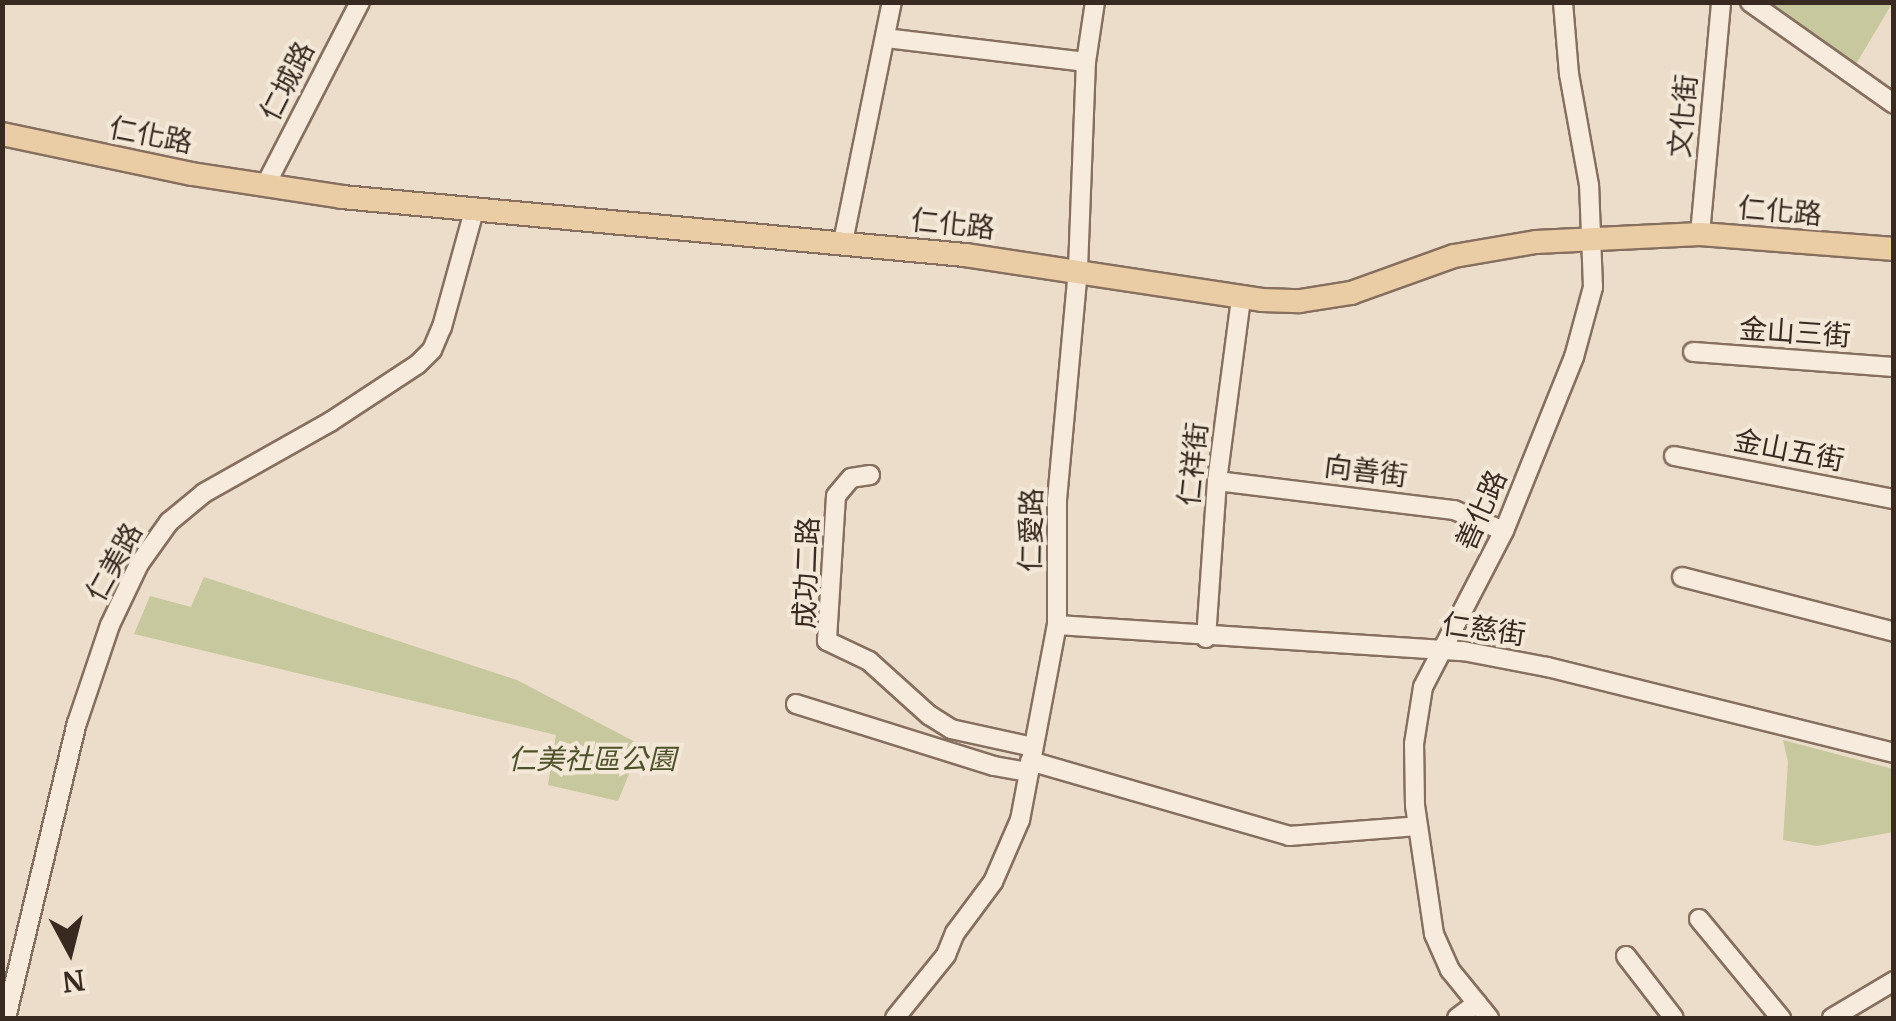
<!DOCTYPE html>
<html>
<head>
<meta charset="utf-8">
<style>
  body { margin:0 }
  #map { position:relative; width:1896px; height:1021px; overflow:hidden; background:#ebddc9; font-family:Merriweather,"Noto Sans TC",serif }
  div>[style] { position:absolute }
  .green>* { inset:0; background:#c8c89e }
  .roads { filter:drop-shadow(2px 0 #866f5f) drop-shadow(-2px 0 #866f5f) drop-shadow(0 2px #866f5f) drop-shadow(0 -2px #866f5f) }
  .minor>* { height:18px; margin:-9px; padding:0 9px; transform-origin:9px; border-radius:9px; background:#f6ebdc }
  .major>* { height:22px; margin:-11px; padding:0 11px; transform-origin:11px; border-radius:11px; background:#eacca5 }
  span { translate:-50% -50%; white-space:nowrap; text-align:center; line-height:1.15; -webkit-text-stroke:8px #f3e8d8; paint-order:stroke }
  .street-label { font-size:28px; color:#382a21 }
  .park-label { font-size:28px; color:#4d522a; font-style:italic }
  .frame { position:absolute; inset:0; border:5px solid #382a21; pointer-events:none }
  .north { position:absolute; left:20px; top:901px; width:100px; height:100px; -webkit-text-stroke:8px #f3e8d8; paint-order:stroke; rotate:173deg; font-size:28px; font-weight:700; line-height:40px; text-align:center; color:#382a21 }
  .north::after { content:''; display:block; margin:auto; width:35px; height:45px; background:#382a21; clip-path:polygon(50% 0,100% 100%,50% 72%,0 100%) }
</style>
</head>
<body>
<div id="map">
  <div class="green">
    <i style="clip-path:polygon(1893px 2px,1856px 64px,1772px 3px,1772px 2px)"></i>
    <i style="clip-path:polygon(204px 577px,517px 680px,641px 745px,618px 801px,548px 785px,556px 735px,134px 634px,150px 596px,191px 607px)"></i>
    <i style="clip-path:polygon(1783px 740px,1893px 769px,1893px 832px,1817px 846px,1783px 840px,1788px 762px)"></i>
  </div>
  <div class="roads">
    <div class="minor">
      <i style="left:1750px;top:2px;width:176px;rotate:35.3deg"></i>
      <i style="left:885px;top:38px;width:202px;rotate:6.8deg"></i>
      <i style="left:265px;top:186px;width:207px;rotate:-62.7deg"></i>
      <i style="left:1700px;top:234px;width:233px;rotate:-84.8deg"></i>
      <i style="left:843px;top:242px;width:245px;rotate:-78.5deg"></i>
      <i style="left:1693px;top:352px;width:202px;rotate:4.3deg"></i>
      <i style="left:1674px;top:456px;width:224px;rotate:11.1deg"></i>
      <i style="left:870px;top:475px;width:19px;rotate:171deg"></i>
      <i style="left:851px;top:478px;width:23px;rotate:130deg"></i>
      <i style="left:836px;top:496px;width:145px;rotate:93.6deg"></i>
      <i style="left:827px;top:641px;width:47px;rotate:25.5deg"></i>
      <i style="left:869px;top:661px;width:81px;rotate:42deg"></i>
      <i style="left:929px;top:715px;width:26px;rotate:32deg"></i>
      <i style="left:951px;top:729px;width:84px;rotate:12.4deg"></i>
      <i style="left:1217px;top:481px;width:239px;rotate:7deg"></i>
      <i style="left:1454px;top:510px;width:54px;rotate:22.8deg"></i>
      <i style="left:1682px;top:577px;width:219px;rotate:14.5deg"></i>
      <i style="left:1057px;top:625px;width:407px;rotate:3.7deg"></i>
      <i style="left:1463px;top:651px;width:86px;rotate:10.8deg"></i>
      <i style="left:1547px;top:667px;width:357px;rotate:13.9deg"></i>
      <i style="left:1206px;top:638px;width:157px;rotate:-86deg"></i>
      <i style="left:1217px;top:481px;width:185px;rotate:-82.5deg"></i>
      <i style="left:796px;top:704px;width:207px;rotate:17.4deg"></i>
      <i style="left:994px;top:766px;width:35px;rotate:10deg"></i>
      <i style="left:1030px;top:761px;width:270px;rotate:16.1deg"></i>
      <i style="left:1289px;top:836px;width:129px;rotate:-4.4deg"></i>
      <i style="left:1699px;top:919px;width:129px;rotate:50.4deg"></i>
      <i style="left:1626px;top:956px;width:78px;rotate:52.3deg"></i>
      <i style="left:6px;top:1018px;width:303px;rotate:-76.5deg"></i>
      <i style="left:77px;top:723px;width:103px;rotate:-71.4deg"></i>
      <i style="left:110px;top:625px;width:68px;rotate:-64.6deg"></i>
      <i style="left:139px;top:564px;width:52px;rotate:-54.5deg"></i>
      <i style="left:169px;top:522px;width:45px;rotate:-39.6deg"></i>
      <i style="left:204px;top:493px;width:145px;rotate:-29.4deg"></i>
      <i style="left:330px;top:422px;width:105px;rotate:-33.4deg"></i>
      <i style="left:418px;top:364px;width:20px;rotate:-45deg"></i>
      <i style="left:432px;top:350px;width:25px;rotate:-67deg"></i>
      <i style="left:442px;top:327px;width:120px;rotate:-74.6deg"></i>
      <i style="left:895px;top:1018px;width:81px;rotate:-51deg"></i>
      <i style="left:946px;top:955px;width:24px;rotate:-68deg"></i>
      <i style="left:955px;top:933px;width:64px;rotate:-53.3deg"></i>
      <i style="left:993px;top:882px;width:68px;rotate:-66.5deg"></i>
      <i style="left:1020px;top:820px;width:198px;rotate:-79.3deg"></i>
      <i style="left:1057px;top:625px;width:125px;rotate:-90deg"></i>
      <i style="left:1057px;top:500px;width:232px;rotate:-84.8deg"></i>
      <i style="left:1078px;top:269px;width:207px;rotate:-87.8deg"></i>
      <i style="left:1086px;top:62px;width:61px;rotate:-81.5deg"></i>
      <i style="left:1457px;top:1018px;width:25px;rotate:-37deg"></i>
      <i style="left:1489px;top:1018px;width:62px;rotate:-129.1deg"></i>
      <i style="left:1450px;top:970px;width:39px;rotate:-114deg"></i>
      <i style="left:1434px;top:934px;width:130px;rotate:-98.4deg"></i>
      <i style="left:1415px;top:805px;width:61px;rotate:-90.9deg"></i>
      <i style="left:1414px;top:744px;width:58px;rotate:-81deg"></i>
      <i style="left:1423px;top:687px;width:176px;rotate:-62.6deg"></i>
      <i style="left:1504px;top:531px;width:188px;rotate:-68.1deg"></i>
      <i style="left:1574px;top:357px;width:73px;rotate:-74.8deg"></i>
      <i style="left:1593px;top:287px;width:102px;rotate:-92.2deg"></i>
      <i style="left:1589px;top:185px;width:113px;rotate:-100.2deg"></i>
      <i style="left:1569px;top:74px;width:72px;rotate:-94.8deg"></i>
      <i style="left:1832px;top:1018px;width:72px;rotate:-30.8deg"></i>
    </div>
    <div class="major">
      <i style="left:2px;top:134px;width:194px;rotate:11.9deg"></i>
      <i style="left:192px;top:174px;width:152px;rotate:8.7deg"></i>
      <i style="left:342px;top:197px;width:626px;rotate:5.32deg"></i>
      <i style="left:965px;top:255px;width:300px;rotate:8.6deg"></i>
      <i style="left:1262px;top:300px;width:38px;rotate:2deg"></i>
      <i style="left:1300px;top:301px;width:52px;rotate:-8.9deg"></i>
      <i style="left:1351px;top:293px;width:109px;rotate:-19.8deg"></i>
      <i style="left:1454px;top:256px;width:83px;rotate:-9.7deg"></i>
      <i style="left:1536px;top:242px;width:164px;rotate:-2.8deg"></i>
      <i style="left:1700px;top:234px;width:195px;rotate:4.4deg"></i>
    </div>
  </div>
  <div class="street-label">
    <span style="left:287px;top:81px;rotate:-63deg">仁城路</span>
    <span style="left:1683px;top:116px;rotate:-85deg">文化街</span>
    <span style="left:151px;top:135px;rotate:11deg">仁化路</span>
    <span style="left:1780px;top:211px;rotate:5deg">仁化路</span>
    <span style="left:953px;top:224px;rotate:6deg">仁化路</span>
    <span style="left:1795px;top:332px;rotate:4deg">金山三街</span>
    <span style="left:1789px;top:450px;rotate:11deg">金山五街</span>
    <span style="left:1193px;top:464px;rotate:-84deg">仁祥街</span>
    <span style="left:1366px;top:471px;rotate:7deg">向善街</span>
    <span style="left:1481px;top:510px;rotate:-66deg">善化路</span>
    <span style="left:1031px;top:530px;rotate:-89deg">仁愛路</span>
    <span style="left:114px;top:562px;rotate:-61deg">仁美路</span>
    <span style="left:806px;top:573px;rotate:-88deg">成功二路</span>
    <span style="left:1484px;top:629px;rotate:8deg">仁慈街</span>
  </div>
  <div class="park-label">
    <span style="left:592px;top:759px">仁美社區公園</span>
  </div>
  <div class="frame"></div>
  <div class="north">N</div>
</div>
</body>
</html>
